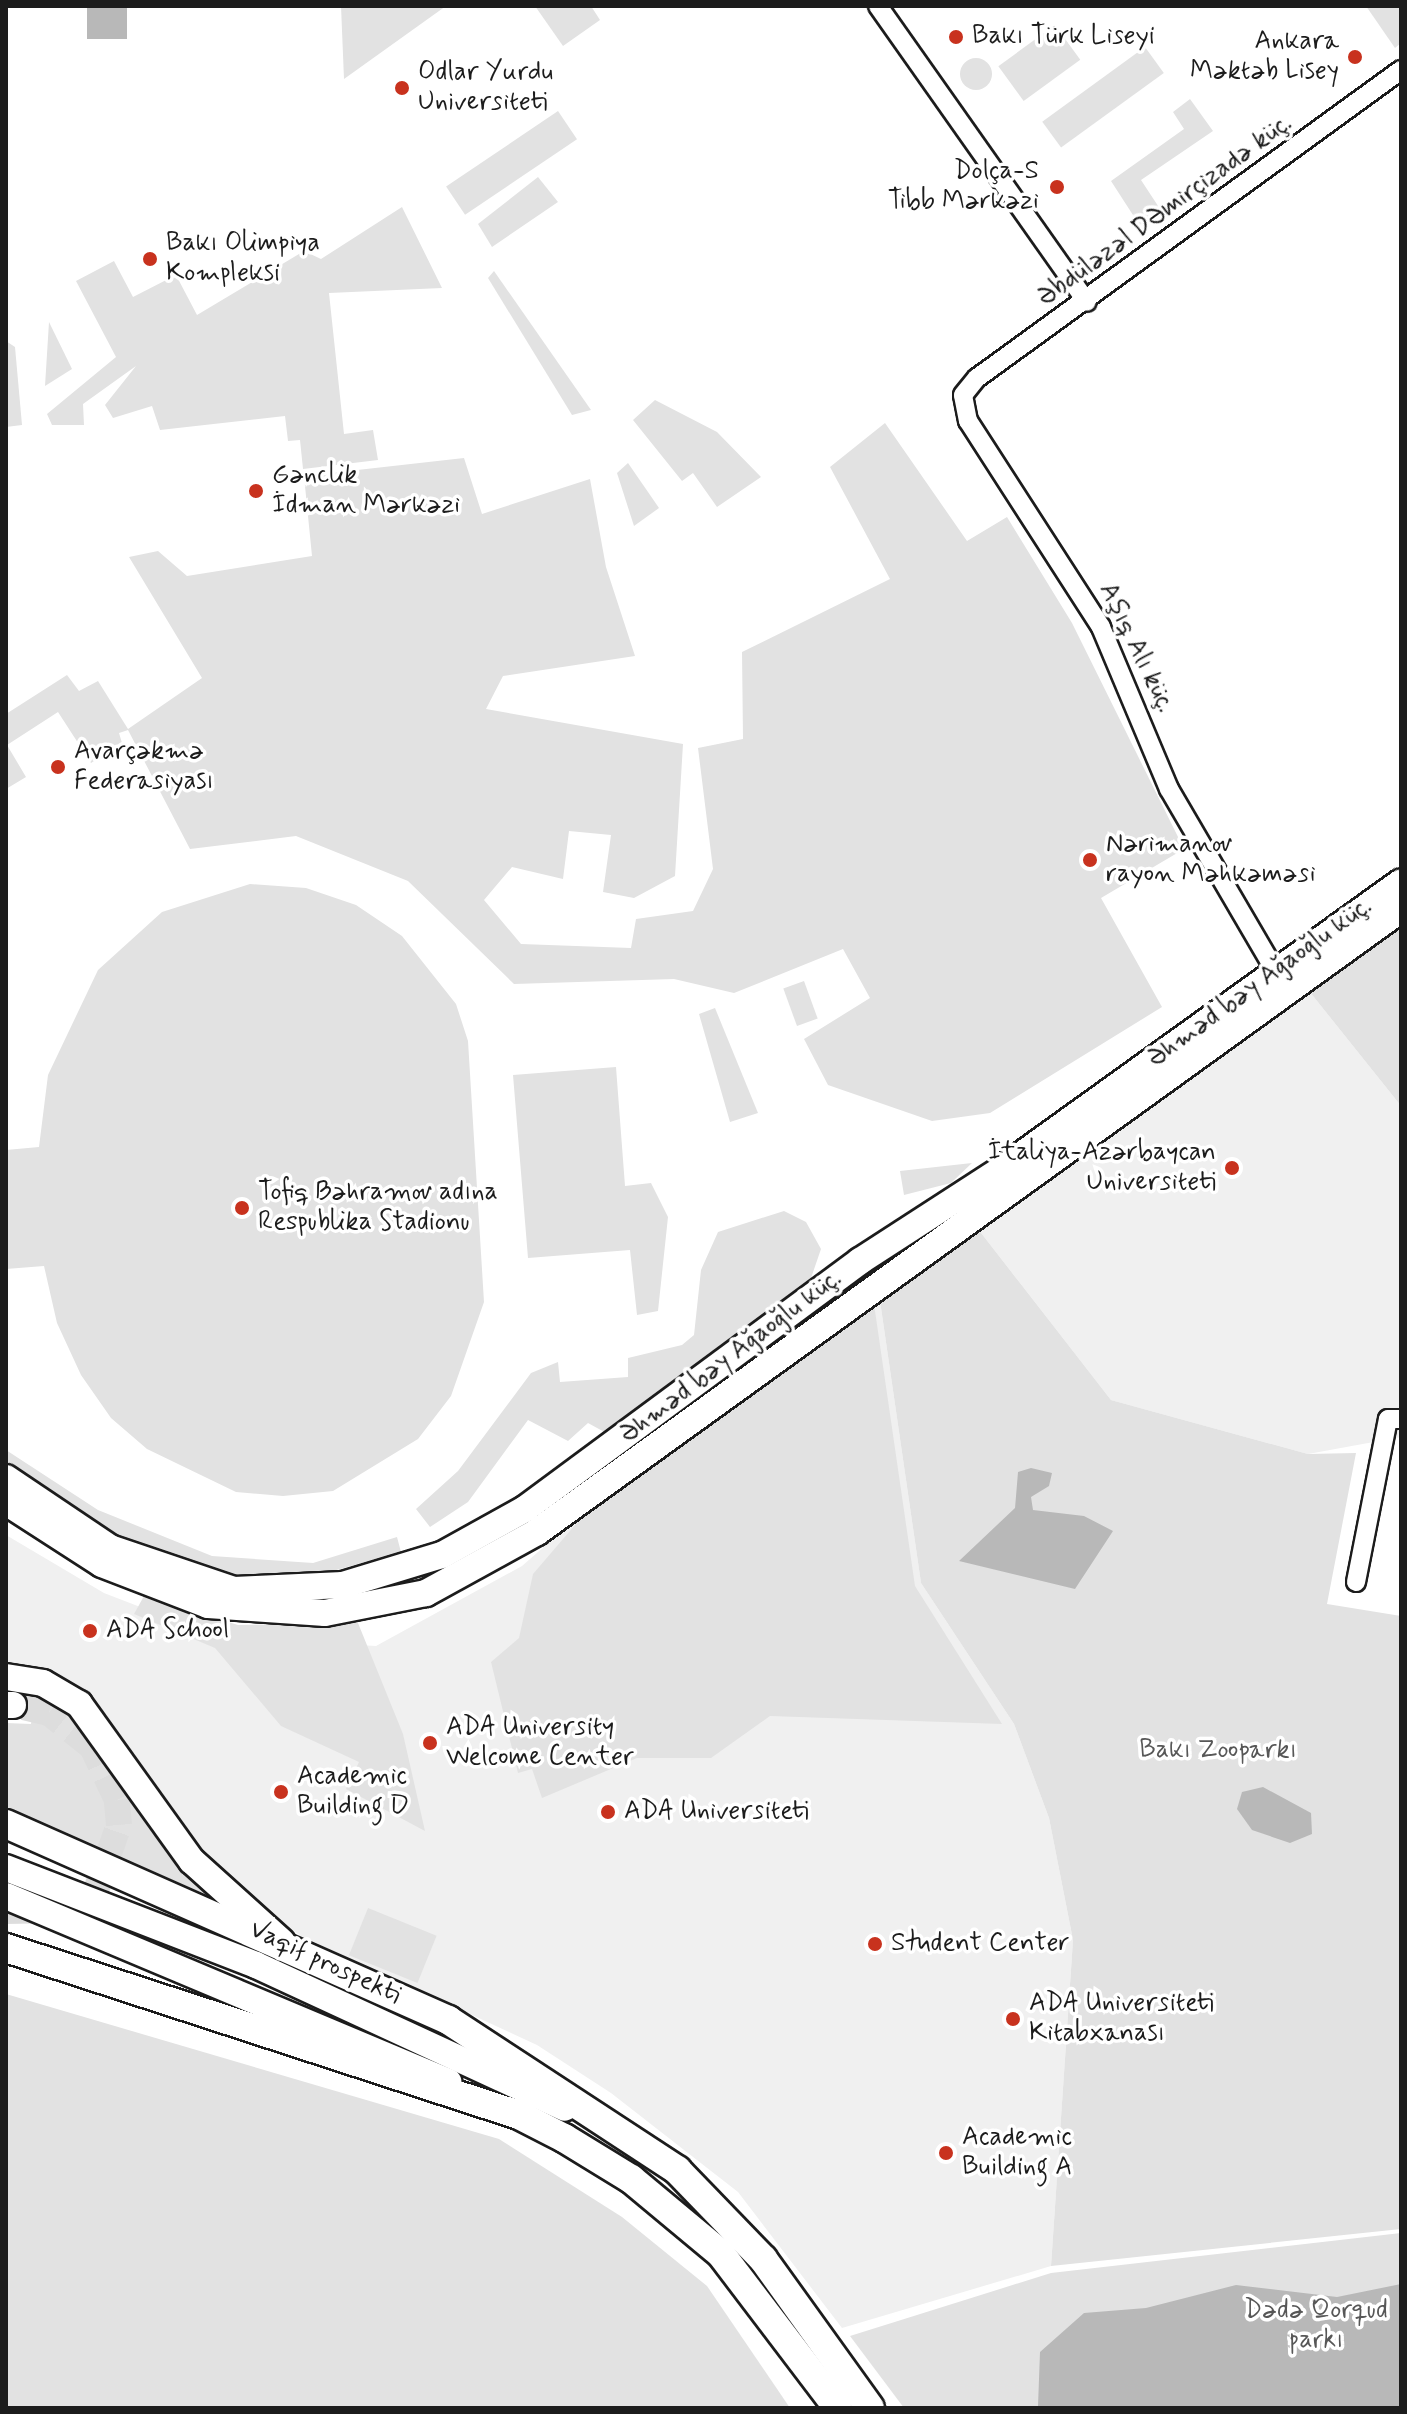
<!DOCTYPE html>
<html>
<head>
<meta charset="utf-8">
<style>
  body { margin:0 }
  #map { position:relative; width:1407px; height:2414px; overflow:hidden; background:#fff; font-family:Mynerve,sans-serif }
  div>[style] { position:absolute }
  .built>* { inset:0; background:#f0f0f0 }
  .green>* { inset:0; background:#e2e2e2; transform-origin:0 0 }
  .round { border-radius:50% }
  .water>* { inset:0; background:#b8b8b8; transform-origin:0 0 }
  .secondary-tunnel>* { height:26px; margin-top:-13px; transform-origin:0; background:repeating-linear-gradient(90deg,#ddd 0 26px,transparent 0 39px) }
  .roads { filter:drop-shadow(2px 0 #1c1c1c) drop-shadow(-2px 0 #1c1c1c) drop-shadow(0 2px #1c1c1c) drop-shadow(0 -2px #1c1c1c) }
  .street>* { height:18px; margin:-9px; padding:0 9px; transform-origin:9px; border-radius:9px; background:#fff }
  .secondary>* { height:26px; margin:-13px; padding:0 13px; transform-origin:13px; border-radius:13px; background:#fff }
  .primary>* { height:28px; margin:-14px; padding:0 14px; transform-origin:14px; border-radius:14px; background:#fff }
  .dots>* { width:22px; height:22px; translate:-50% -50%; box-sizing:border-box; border:4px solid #fff; border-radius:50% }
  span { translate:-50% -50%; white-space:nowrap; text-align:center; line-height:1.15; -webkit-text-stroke:7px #fff; paint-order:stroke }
  .poi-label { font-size:26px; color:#1c1c1c }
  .left { translate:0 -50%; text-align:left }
  .right { translate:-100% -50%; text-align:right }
  .street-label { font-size:26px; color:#1c1c1c }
  .park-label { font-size:26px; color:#575757 }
  .frame { position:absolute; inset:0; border:8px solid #1c1c1c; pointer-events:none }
</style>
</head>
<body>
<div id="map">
  <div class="built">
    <i style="clip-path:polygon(1309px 991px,1401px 1106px,1401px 1437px,1308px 1454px,1111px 1400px,978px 1229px)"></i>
    <i style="clip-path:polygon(880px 1301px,921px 1583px,1014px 1724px,1049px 1818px,1073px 1940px,1051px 2266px,842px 2328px,738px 2192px,611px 2093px,537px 2045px,301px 1936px,241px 1896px,164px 1806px,99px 1707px,74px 1685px,6px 1665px,6px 1535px,104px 1593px,218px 1637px,376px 1646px,522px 1566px,593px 1504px)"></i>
  </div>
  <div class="green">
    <i style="clip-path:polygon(341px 6px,446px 6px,344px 79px)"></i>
    <i style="clip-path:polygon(535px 6px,591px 6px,600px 20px,563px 46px)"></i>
    <i style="clip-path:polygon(1366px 6px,1401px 6px,1401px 43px,1395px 48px)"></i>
    <i style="left:1055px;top:25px;width:43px;height:70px;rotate:54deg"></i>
    <i style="left:1145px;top:47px;width:32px;height:127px;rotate:54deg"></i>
    <i class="round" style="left:960px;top:58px;width:32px;height:32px"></i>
    <i style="clip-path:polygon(1190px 99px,1213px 131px,1141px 180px,1164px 215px,1142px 229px,1111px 181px,1184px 129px,1173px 112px)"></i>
    <i style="left:558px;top:111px;width:34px;height:135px;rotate:56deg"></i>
    <i style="clip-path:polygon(538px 177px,558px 202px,492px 247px,478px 224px)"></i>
    <i style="clip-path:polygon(402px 207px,442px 288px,329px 293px,344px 434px,373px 430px,378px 460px,303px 469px,300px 440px,288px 441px,285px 416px,160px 430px,152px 406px,113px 418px,105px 405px,136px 366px,83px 404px,84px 425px,52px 425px,47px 414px,116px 357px,76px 281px,114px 261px,133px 297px,176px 275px,197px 315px,304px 251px,321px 259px)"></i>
    <i style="clip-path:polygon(494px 271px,591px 410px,572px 415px,488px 278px)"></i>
    <i style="clip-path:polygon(49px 322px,72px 369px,45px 386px)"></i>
    <i style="clip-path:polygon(6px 341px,15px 347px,22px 425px,6px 427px)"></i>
    <i style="clip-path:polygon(655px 400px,717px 432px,761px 477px,717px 507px,693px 473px,682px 481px,633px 420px)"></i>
    <i style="clip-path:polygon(885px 423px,967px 541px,1007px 517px,1072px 623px,1184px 849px,1101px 898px,1162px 1007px,990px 1113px,932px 1121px,828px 1085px,804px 1039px,870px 998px,843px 949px,734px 993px,674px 979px,514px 984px,408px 881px,296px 836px,190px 849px,128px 730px,119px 733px,122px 743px,91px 763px,58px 712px,7px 745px,26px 777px,6px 789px,6px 714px,67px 675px,79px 691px,98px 681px,128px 729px,202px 678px,129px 557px,158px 551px,187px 576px,312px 556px,304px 476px,464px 458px,482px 514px,590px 479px,606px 567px,635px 656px,503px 676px,486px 709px,683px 744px,675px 876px,634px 898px,603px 892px,611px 835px,569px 831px,563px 879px,512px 867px,484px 900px,521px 944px,631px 948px,636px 919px,693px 911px,713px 869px,698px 748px,743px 739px,742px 652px,890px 579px,830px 467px)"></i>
    <i style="clip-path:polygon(628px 463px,659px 508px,634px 526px,617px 473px)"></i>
    <i style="clip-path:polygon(250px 884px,306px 888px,356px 905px,402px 936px,456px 1004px,468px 1041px,484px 1302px,451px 1396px,418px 1439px,333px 1491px,283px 1496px,236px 1492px,147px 1449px,111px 1418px,81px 1375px,57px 1323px,44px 1266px,6px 1269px,6px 1150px,39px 1147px,48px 1075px,98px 970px,162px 912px)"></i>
    <i style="clip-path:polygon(1401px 926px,1401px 1106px,1309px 991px)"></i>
    <i style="left:804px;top:981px;width:40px;height:22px;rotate:70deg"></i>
    <i style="clip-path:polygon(715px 1008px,758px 1113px,730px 1122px,699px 1014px)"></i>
    <i style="clip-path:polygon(616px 1067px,625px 1186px,651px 1183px,668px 1217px,658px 1311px,637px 1315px,630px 1250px,528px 1258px,513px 1075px)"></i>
    <i style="clip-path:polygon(972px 1163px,951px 1183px,904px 1195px,900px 1171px)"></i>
    <i style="clip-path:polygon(784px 1211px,806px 1222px,821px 1249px,810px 1281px,752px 1337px,608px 1434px,588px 1423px,568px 1441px,528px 1420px,468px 1502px,430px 1527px,416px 1509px,458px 1471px,531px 1373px,558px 1362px,560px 1382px,628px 1377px,628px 1358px,682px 1345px,694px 1335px,701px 1270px,718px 1232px)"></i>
    <i style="clip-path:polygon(978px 1229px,1111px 1400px,1308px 1454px,1356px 1453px,1327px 1604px,1401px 1616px,1401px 2229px,1051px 2266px,1073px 1940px,1049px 1818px,1014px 1724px,921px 1583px,880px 1301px)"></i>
    <i style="clip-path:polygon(874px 1304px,915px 1586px,1002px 1724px,770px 1716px,711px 1758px,637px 1758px,542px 1798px,532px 1769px,518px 1773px,491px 1662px,519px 1638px,533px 1574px,593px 1504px)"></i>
    <i style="clip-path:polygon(6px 1450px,98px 1510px,212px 1556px,313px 1563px,397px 1537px,401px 1552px,322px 1574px,220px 1576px,99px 1530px,6px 1469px)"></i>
    <i style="clip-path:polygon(144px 1596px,238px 1625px,358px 1623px,403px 1734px,425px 1831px,346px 1789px,359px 1762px,281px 1726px,215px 1648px,134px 1614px)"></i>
    <i style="clip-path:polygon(35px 1689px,78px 1716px,168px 1854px,205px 1894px,6px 1808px,6px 1723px,31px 1724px)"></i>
    <i style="left:368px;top:1908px;width:74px;height:51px;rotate:22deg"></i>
    <i style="clip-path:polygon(6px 1994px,499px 2139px,622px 2217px,707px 2286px,790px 2408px,6px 2408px)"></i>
    <i style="clip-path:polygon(1401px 2233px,1401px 2408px,904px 2408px,850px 2336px,1051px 2273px)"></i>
  </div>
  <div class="water">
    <i style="left:87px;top:6px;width:40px;height:33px"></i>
    <i style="clip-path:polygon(1031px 1468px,1052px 1473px,1049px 1486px,1031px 1497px,1033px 1510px,1084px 1516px,1113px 1531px,1075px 1589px,959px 1561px,1015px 1508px,1018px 1472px)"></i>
    <i style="clip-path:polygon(1263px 1787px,1311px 1813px,1312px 1834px,1290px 1843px,1252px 1830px,1237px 1809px,1242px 1792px)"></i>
    <i style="clip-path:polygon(1401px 2284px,1401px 2408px,1038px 2406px,1040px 2352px,1084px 2313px,1146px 2308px,1236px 2285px,1337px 2297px)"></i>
  </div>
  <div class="secondary-tunnel">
    <i style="left:6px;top:1911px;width:57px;rotate:-1deg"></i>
    <i style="left:63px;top:1910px;width:36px;rotate:-28deg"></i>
    <i style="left:95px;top:1893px;width:72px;rotate:-70.6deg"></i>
    <i style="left:119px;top:1825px;width:25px;rotate:-95deg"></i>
    <i style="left:117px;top:1800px;width:59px;rotate:-115.3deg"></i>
    <i style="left:92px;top:1747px;width:55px;rotate:-141.7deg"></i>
    <i style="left:49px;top:1713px;width:37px;rotate:-167deg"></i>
  </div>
  <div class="roads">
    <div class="street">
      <i style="left:878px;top:6px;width:362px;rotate:54.8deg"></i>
      <i style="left:1276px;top:972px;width:212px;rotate:-120.3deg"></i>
      <i style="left:1169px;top:789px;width:176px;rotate:-112.8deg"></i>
      <i style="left:1101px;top:627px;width:245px;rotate:-122.8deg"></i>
      <i style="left:968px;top:421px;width:26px;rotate:-101deg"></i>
      <i style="left:963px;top:395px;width:22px;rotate:-51deg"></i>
      <i style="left:977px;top:378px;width:524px;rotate:-36deg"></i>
      <i style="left:1356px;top:1582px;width:166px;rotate:-78.9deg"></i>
      <i style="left:1388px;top:1419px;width:13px"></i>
    </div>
    <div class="secondary">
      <i style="left:6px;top:1478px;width:125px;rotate:33.9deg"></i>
      <i style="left:110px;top:1548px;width:131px;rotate:18.7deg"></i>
      <i style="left:234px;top:1590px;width:109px;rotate:-2.6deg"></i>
      <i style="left:343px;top:1585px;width:103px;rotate:-16.9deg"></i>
      <i style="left:442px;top:1555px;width:95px;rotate:-29deg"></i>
      <i style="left:525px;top:1509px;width:417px;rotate:-36.5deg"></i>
      <i style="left:860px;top:1261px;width:169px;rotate:-32.9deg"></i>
      <i style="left:1002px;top:1169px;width:491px;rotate:-35.7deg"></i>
      <i style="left:6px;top:1502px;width:114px;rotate:32.9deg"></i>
      <i style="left:102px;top:1564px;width:114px;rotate:21.1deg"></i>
      <i style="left:208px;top:1605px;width:117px;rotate:3.9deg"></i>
      <i style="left:325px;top:1613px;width:103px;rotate:-11.2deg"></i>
      <i style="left:426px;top:1593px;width:127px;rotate:-28.8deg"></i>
      <i style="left:537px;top:1532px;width:1065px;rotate:-35.79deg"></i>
      <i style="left:6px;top:1677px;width:37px;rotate:9deg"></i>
      <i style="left:43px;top:1683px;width:42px;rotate:30.3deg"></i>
      <i style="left:79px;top:1704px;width:193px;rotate:54.3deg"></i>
      <i style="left:192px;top:1861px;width:121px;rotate:42deg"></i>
      <i style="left:6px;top:1705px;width:7px"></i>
      <i style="left:6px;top:1868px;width:268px;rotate:21.2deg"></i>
      <i style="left:256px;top:1965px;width:340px;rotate:24.8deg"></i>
      <i style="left:6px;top:1896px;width:480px;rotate:22.8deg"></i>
    </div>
    <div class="primary">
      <i style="left:6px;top:1824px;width:484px;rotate:23.9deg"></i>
      <i style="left:448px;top:2020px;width:274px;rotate:33.2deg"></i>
      <i style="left:677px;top:2170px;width:124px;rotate:46deg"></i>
      <i style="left:763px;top:2259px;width:183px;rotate:54.3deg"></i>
      <i style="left:6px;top:1948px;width:539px;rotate:18.03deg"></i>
      <i style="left:519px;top:2115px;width:51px;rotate:27.1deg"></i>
      <i style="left:564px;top:2138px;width:79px;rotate:31.5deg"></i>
      <i style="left:631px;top:2179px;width:117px;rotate:39.8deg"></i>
      <i style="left:721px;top:2254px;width:193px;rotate:52.8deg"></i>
    </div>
  </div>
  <div class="dots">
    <i style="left:956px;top:37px;background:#c8321e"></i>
    <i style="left:1355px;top:57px;background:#c8321e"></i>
    <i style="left:402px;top:88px;background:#c8321e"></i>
    <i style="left:1057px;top:187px;background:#c8321e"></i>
    <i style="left:150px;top:259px;background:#c8321e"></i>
    <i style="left:256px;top:491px;background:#c8321e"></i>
    <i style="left:58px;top:767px;background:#c8321e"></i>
    <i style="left:1090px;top:860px;background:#c8321e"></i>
    <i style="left:1232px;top:1168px;background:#c8321e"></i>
    <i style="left:242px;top:1208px;background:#c8321e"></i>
    <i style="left:90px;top:1631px;background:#c8321e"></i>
    <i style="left:430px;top:1743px;background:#c8321e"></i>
    <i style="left:281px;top:1792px;background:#c8321e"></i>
    <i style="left:608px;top:1812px;background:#c8321e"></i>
    <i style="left:875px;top:1944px;background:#c8321e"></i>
    <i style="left:1013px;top:2019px;background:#c8321e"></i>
    <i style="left:946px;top:2153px;background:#c8321e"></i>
  </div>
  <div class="poi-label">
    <span class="left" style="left:972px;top:37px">Bakı Türk Liseyi</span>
    <span class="right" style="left:1339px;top:57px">Ankara<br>Məktəb Lisey</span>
    <span class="left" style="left:418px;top:88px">Odlar Yurdu<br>Universiteti</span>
    <span class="right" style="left:1039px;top:187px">Dolça-S<br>Tibb Mərkəzi</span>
    <span class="left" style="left:166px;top:259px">Bakı Olimpiya<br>Kompleksi</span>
    <span class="left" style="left:272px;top:491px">Gənclik<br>İdman Mərkəzi</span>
    <span class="left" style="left:74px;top:767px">Avarçəkmə<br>Federasiyası</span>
    <span class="left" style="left:1106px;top:860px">Nərimanov<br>rayon Məhkəməsi</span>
    <span class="right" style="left:1216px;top:1168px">İtaliya-Azərbaycan<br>Universiteti</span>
    <span class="left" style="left:258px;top:1208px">Tofiq Bəhramov adına<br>Respublika Stadionu</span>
    <span class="left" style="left:106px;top:1631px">ADA School</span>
    <span class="left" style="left:446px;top:1743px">ADA University<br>Welcome Center</span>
    <span class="left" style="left:297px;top:1792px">Academic<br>Building D</span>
    <span class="left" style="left:624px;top:1812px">ADA Universiteti</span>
    <span class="left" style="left:891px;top:1944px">Student Center</span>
    <span class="left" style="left:1029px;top:2019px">ADA Universiteti<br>Kitabxanası</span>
    <span class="left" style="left:962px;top:2153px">Academic<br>Building A</span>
  </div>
  <div class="street-label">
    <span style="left:1165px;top:211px;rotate:-36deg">Əbdüləzəl DƏmirçizadə küç.</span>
    <span style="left:1136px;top:648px;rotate:64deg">Aşıq Alı küç.</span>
    <span style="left:1260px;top:983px;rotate:-36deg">Əhməd bəy Ağaoğlu küç.</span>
    <span style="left:731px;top:1357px;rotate:-37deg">Əhməd bəy Ağaoğlu küç.</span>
    <span style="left:325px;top:1963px;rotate:25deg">Vaqif prospekti</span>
  </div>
  <div class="park-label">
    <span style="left:1218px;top:1751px">Bakı Zooparkı</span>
    <span style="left:1316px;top:2326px">Dədə Qorqud<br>parkı</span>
  </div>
  <div class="frame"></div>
</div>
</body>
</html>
